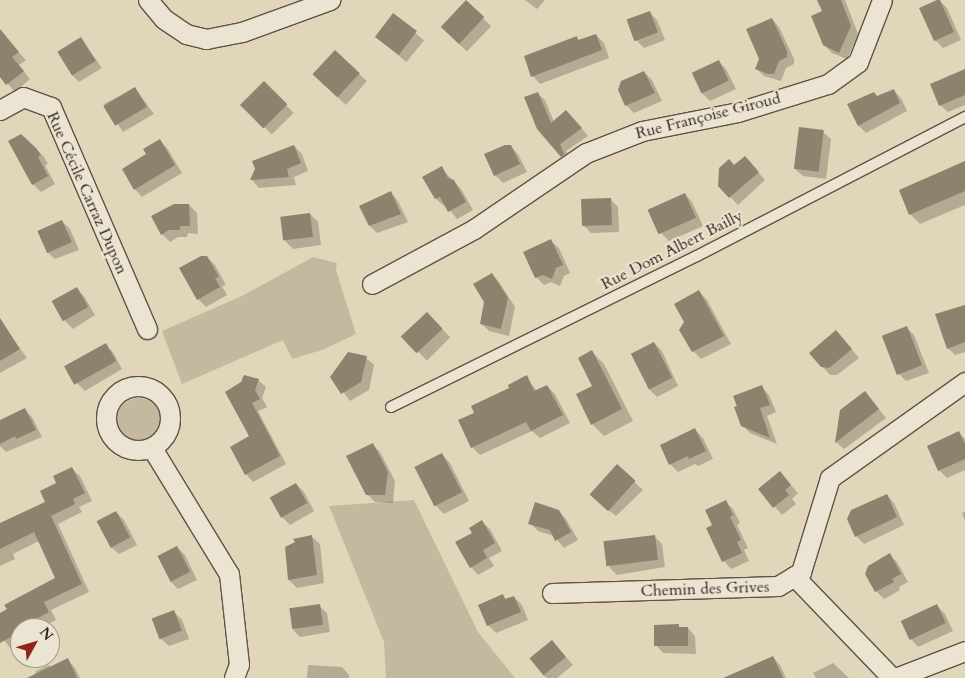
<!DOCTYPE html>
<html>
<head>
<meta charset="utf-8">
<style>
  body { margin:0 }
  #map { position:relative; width:965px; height:678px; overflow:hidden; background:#e2d6ba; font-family:Cardo,serif }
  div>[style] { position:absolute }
  .green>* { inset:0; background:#c4b89f }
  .round { border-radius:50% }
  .shadow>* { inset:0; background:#0003; transform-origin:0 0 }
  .building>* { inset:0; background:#8e826f; transform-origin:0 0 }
  .roads { filter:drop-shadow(1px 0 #605245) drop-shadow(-1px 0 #605245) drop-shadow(0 1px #605245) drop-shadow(0 -1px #605245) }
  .service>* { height:10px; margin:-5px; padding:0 5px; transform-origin:5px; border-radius:5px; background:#ece4d2 }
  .minor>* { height:19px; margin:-9.5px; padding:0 9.5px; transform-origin:9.5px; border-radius:9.5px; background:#ece4d2 }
  .minor>.ring { margin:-9.5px; padding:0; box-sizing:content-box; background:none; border:19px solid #ece4d2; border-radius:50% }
  span { translate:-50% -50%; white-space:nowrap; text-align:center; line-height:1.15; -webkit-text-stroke:4px #ece4d2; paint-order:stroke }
  .street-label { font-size:16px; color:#34261e }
  .north { position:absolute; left:10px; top:618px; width:50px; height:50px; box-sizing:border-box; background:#ece4d2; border:1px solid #a2988a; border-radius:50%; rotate:51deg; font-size:14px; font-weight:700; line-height:20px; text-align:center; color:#34261e }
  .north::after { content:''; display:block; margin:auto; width:18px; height:22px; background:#8f2418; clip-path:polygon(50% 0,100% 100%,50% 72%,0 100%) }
</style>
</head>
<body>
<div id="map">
  <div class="green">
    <i style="clip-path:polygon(313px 257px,337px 263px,336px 270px,356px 334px,322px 350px,292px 359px,283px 340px,182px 384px,162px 331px,242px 296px)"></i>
    <i class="round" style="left:117px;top:398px;width:44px;height:44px"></i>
    <i style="clip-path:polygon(414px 500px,478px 632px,515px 678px,386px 678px,384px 642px,329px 506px)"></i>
  </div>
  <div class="shadow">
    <i style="clip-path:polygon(525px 0,545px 0,537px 9px)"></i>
    <i style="clip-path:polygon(819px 0,845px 0,858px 34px,847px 59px,832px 53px,824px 45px,824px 12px)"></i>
    <i style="clip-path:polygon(939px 0,947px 8px,961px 40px,943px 48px,935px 40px)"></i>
    <i style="left:466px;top:2px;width:35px;height:35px;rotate:44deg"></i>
    <i style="clip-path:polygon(649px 12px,657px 20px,665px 40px,644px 48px,636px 40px)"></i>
    <i style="left:393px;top:15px;width:40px;height:28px;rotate:39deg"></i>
    <i style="clip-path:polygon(772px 19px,779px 27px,794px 59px,794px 64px,786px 68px,781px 81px,764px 76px,757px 69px)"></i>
    <i style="clip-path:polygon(596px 35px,604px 43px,609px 58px,540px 84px,533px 76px,576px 37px,580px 41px)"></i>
    <i style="clip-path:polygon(0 38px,6px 38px,26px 60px,19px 65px,30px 79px,15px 92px,0 75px)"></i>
    <i style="clip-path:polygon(81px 39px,102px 68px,79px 82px,72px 75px)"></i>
    <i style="clip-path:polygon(335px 52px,367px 81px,346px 105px,322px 83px)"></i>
    <i style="clip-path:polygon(718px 61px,726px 69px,736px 89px,710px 101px,702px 93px)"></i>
    <i style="clip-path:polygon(965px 71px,965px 105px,948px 112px,940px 105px)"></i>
    <i style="clip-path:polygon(644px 72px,652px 80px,662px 101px,634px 113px,627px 106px,619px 90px)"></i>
    <i style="left:264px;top:83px;width:42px;height:31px;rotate:45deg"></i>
    <i style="clip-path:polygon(135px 88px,154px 114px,123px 132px,104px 104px)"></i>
    <i style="clip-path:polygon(893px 90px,901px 98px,907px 111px,866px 133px,859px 126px,878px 97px)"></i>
    <i style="clip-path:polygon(538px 94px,545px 100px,554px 122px,573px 118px,588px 136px,566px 151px,570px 162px,569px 163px,562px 156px)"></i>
    <i style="clip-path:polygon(823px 132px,831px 139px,826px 179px,803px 176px,795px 169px)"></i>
    <i style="clip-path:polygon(160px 141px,167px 148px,182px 173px,142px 197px,135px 189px,148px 155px)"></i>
    <i style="clip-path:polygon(9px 142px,35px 148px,44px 157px,48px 164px,45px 165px,55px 184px,41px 192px,33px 184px)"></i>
    <i style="clip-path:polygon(294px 146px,302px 154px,308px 171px,294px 177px,296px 185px,259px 188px,252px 180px,256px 169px)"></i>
    <i style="clip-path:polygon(510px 146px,518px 154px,527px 172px,503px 183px,495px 175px)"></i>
    <i style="clip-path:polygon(965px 162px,965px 205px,920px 224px,910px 214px)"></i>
    <i style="clip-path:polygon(752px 165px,765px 180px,738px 205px,719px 185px)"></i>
    <i style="clip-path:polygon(441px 168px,461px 189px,473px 210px,457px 219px,446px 205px,444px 206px,436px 199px,424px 177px)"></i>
    <i style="clip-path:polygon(391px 193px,398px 201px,408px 222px,377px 233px,370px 226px)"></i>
    <i style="clip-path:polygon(685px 194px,692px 202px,703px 226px,669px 241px,661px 233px)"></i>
    <i style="clip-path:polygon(611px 200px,618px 207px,619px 232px,591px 233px,583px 225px)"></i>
    <i style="clip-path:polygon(189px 205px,197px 213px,198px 234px,188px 233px,187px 237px,178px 237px,170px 242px,162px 234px)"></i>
    <i style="clip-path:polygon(310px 214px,318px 222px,321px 245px,293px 249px,285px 241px)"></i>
    <i style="clip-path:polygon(62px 221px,70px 229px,79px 250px,55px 259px,47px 252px)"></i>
    <i style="clip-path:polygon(551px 241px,559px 248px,570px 273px,564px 276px,560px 286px,551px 282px,544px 285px,536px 277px)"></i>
    <i style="clip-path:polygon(207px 257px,215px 265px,226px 285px,222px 286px,227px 295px,206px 307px,198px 299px)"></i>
    <i style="clip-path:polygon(492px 274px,499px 282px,515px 307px,509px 336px,489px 331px,481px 323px)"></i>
    <i style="clip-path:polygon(76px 288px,84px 296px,95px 315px,73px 329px,65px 321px,54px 302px)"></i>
    <i style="clip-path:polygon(699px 292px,707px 300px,731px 344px,701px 359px,693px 351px)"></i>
    <i style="clip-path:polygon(965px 306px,965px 352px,955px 355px,948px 348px)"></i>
    <i style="left:427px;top:314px;width:33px;height:33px;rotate:45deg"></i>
    <i style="clip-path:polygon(5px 328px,27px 358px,0 373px,0 331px)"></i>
    <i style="clip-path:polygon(907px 328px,914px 335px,929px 373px,906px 381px,899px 374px)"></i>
    <i style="clip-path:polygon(843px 339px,859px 358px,837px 375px,830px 375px,822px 366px)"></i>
    <i style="clip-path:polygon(654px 343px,662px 351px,678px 386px,657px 397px,649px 389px)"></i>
    <i style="clip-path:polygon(105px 345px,113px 352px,122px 369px,85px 391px,77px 383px)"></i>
    <i style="clip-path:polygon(592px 352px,604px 364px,633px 421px,604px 436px,592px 424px)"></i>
    <i style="clip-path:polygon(366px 358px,374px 365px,369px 390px,350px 401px,332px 377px)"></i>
    <i style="clip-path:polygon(526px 377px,537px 391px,547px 386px,555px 394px,570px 423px,540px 438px,532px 431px,480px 455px,472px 447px,476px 413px)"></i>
    <i style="clip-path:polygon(258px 380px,266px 387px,262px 398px,267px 407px,258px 411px,286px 464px,253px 482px,246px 474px,251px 437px,227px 392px)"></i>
    <i style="clip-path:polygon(762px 387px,769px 395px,776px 412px,767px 416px,777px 444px,750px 433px,742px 425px,734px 397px)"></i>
    <i style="clip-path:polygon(865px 392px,886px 418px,844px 449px,836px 442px,841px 411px)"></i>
    <i style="clip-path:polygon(24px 409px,32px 417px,42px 437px,6px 452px,0 446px,0 422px)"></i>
    <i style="clip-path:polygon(695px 430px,703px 438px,713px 459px,698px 466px,695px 464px,678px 472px,670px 464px)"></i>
    <i style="clip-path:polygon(959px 433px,965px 439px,965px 470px,947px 478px,939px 470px)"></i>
    <i style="clip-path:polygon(373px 445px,380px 452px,395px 481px,393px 503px,375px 502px,367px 494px)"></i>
    <i style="clip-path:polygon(442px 455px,450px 463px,469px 501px,444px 514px,436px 506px)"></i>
    <i style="clip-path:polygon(617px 466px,643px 490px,616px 516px,600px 503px)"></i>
    <i style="clip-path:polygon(72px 469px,80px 476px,92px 501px,79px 507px,82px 512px,58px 524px,89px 592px,51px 610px,56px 620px,44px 626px,45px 628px,20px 628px,20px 643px,11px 649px,0 635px,0 614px,56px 578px,39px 541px,13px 554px,15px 559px,0 566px,0 524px,47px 503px,58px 483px)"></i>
    <i style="clip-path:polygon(780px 473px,798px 493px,792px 499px,796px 504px,782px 515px,760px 489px)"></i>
    <i style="clip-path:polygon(296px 484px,304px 492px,314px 511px,290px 525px,282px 517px)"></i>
    <i style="clip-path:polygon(887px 495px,894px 503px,904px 525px,864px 544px,856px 536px)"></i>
    <i style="clip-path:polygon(725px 501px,733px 509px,740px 523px,737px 525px,748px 548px,744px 550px,749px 561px,731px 569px,724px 561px,708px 528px,713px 526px)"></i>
    <i style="clip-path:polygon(558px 511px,566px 519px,578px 540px,564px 548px,554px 536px,538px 531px,530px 523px)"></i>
    <i style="clip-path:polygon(116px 512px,124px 520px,137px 545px,119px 554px,111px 547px,98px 522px)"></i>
    <i style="clip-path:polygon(965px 512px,965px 521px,962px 513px)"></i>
    <i style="clip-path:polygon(482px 522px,490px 529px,502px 551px,489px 558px,494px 566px,478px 575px,471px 567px,474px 534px)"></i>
    <i style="clip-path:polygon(654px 536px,662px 544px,665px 567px,617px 575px,609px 567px)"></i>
    <i style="clip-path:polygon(312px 537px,320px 544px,324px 583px,297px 588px,289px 580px,287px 548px)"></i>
    <i style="clip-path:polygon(177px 547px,185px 555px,197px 580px,178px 589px,170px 581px)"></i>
    <i style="clip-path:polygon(889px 555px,897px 562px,908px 582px,899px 587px,900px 590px,884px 599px,876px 591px,866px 574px)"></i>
    <i style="clip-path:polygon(503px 596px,507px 600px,514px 597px,522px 605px,528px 620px,496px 633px,488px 625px)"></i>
    <i style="clip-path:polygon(319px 606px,327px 613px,330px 632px,300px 637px,293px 630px)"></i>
    <i style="clip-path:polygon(937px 606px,945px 614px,953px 631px,918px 647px,911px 639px)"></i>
    <i style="clip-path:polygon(174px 612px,182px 620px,189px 639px,169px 646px,161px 639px)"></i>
    <i style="clip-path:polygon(678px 626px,681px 628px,688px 628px,695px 636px,696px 654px,663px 653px,656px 645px)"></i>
    <i style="clip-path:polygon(552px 641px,573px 665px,557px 678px,547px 678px,543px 675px)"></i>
    <i style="clip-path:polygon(773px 657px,780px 665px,786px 678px,746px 678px)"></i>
    <i style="clip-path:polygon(68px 660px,75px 668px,80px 678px,34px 678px,36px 671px,49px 665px,51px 668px)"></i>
    <i style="clip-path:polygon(833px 663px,849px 678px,816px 678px,813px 673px)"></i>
    <i style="clip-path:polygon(308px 665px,342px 667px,349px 675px,349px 678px,307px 678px)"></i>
  </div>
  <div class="building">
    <i style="left:466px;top:0;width:25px;height:37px;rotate:43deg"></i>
    <i style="clip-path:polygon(817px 0,841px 0,851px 26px,839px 53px,823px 45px,811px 16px,822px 11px)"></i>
    <i style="clip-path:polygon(937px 0,940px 0,954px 32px,934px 41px,919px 8px)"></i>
    <i style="left:650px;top:11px;width:23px;height:25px;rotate:70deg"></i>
    <i style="left:393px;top:13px;width:30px;height:30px;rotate:37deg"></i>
    <i style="clip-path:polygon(772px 18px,787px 51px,787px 57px,779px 61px,774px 74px,768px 74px,755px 69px,759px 59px,746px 29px)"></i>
    <i style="clip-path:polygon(0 29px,19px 52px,12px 57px,24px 71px,6px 85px,0 77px)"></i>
    <i style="clip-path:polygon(596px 34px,602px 50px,531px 77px,524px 56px,577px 36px,578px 40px)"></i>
    <i style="left:81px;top:37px;width:28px;height:28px;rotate:58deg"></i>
    <i style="left:335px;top:50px;width:34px;height:33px;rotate:43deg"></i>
    <i style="left:719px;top:60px;width:23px;height:30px;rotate:65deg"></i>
    <i style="clip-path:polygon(965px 69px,965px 95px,939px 106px,930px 84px)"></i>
    <i style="clip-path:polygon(644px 71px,655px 93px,625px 106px,618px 90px,621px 81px)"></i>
    <i style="left:264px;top:81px;width:33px;height:34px;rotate:45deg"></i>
    <i style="left:135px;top:87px;width:23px;height:37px;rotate:59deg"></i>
    <i style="clip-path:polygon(894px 89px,900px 103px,858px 126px,847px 104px,874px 92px,877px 96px)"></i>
    <i style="clip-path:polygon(538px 92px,551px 123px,566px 110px,582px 128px,560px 144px,564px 154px,561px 157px,537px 129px,524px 97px)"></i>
    <i style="left:799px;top:127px;width:25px;height:42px;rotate:7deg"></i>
    <i style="clip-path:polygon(21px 134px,36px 148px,41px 155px,38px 157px,48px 176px,32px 185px,8px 141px)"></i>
    <i style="clip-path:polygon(160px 139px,175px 165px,134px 190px,122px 169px,146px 154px,143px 149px)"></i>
    <i style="clip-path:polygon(294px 145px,301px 163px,287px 169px,289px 177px,250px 180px,255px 169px,252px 161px)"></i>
    <i style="clip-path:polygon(505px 145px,511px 145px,520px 164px,494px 176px,484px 154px)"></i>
    <i style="clip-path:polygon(745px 156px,759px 172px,729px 198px,718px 186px,719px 168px,729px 159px,734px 165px)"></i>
    <i style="clip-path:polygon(965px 161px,965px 191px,909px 215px,899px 190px)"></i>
    <i style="clip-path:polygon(442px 166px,448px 178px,454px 180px,466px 202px,448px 212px,440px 197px,435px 199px,422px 177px)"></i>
    <i style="clip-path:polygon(391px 191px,401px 214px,369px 226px,359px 206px)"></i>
    <i style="left:685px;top:193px;width:27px;height:41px;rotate:66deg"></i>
    <i style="left:611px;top:198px;width:27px;height:30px;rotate:88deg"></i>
    <i style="clip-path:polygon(174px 204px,189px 204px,190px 226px,180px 226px,180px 230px,169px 230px,161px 235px,151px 216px)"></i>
    <i style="left:310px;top:213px;width:24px;height:30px;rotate:83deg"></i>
    <i style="left:62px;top:220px;width:24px;height:27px;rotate:66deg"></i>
    <i style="clip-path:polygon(551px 239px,563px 265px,556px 268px,552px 279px,543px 275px,535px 278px,523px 252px)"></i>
    <i style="clip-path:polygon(201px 256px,207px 256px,219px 277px,215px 278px,220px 287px,197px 300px,179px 268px)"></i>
    <i style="clip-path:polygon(492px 273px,508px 298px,501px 329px,480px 324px,484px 302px,473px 284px)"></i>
    <i style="left:77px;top:287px;width:23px;height:29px;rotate:61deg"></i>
    <i style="clip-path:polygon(699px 290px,724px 336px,692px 352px,679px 330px,684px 322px,674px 304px)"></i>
    <i style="clip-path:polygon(965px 305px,965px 342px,947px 349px,935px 314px)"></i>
    <i style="left:427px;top:312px;width:23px;height:36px;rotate:47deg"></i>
    <i style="clip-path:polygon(0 318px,20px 349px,0 361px)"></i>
    <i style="left:907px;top:326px;width:42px;height:27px;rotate:69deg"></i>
    <i style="clip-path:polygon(836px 330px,852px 349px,829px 368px,821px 367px,809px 353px)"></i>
    <i style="left:654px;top:342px;width:40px;height:26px;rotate:63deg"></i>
    <i style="left:106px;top:343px;width:21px;height:48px;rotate:61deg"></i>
    <i style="clip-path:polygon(592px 350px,622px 409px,591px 425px,576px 394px,592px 386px,578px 358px)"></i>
    <i style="clip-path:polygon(348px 352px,367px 356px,361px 382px,341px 394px,330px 377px)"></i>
    <i style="clip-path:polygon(244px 375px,259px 379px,255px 390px,260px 399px,252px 403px,280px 456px,245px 475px,230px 447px,249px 436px,225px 392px,241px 382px)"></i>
    <i style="clip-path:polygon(527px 375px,534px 391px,547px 385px,563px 415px,531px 431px,526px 422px,471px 448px,458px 420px,474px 413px,471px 406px,509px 388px,508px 385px)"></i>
    <i style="clip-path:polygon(762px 385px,770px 405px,760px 408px,770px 438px,741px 426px,734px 407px,737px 406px,733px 396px)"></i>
    <i style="clip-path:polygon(865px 391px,879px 409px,835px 443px,840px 410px)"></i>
    <i style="clip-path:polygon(25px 408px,36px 430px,16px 439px,15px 436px,0 444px,0 420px)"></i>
    <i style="clip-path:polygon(695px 428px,706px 451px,689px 459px,688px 456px,669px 465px,660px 445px)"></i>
    <i style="clip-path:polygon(959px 431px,965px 444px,965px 459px,938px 471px,927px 446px)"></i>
    <i style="clip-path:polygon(373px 443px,388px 472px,385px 495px,366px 495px,346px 456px)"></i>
    <i style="left:442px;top:453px;width:44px;height:31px;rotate:63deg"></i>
    <i style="left:617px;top:464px;width:25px;height:41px;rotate:42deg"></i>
    <i style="clip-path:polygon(72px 467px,85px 493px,73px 499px,75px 504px,51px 516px,82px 584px,44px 602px,49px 612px,38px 618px,39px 621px,27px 628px,20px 628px,20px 632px,0 643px,0 613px,7px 609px,4px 605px,55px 578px,34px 532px,0 549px,0 523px,45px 502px,40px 491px,56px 483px,53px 476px)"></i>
    <i style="clip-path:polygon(780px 471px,791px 485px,785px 490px,789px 495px,773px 508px,758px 489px)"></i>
    <i style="left:296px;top:483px;width:23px;height:30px;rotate:61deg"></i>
    <i style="clip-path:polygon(887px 494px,897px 517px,855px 537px,847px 519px,851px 510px)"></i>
    <i style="clip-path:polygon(726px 500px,733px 515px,730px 517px,741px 540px,737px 542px,742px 553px,722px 562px,706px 528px,712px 525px,705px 510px)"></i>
    <i style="clip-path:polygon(535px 502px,559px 510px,571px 532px,555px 541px,550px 530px,528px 524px)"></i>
    <i style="left:116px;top:511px;width:30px;height:22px;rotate:62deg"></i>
    <i style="clip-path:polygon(482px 520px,495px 543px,483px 550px,487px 558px,470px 568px,455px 542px,472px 533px,469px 528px)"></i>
    <i style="clip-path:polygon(312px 535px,317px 575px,288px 580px,285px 547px,295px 542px,293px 539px)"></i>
    <i style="left:655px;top:535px;width:25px;height:52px;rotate:83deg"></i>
    <i style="left:177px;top:546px;width:29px;height:22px;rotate:63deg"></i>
    <i style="clip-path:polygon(890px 553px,901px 574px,892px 579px,894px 582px,875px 592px,865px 574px,868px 566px)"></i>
    <i style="clip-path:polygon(503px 594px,505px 599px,514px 596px,521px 612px,487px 626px,478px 605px)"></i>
    <i style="left:320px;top:604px;width:21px;height:31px;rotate:82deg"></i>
    <i style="left:937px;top:604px;width:21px;height:40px;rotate:65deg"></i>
    <i style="left:174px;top:610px;width:22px;height:24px;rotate:69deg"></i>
    <i style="clip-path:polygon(679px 624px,679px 627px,688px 627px,688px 646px,654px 646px,654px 625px)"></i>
    <i style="left:552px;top:640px;width:22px;height:29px;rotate:51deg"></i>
    <i style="clip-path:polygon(773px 656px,783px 678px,723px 678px,755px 664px)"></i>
    <i style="clip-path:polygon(68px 658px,77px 678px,27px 678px)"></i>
  </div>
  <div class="roads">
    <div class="service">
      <i style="left:391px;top:407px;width:341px;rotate:-26.3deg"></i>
      <i style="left:697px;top:256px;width:302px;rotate:-27.4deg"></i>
    </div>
    <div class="minor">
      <i style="left:148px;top:0;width:25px;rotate:50deg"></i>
      <i style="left:164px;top:19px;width:27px;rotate:34deg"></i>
      <i style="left:186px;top:34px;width:21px;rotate:14deg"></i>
      <i style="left:206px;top:39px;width:37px;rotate:-11deg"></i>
      <i style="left:242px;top:32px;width:94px;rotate:-20deg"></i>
      <i style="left:0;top:110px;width:26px;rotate:-29deg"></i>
      <i style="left:23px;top:97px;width:30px;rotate:20deg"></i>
      <i style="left:51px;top:107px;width:242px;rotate:66.6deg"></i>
      <i style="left:372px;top:284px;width:116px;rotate:-28.3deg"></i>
      <i style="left:474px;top:229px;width:135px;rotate:-34.2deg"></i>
      <i style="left:586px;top:153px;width:60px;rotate:-21.4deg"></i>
      <i style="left:642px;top:131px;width:98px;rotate:-11.2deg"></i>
      <i style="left:738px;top:112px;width:94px;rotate:-17.3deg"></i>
      <i style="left:828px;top:84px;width:37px;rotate:-36deg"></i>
      <i style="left:858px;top:62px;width:66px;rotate:-68.8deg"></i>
      <i class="ring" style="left:106px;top:386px;width:45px;height:45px"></i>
      <i style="left:152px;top:448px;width:148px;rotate:58.6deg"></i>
      <i style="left:229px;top:574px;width:91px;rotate:83.7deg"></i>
      <i style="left:239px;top:664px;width:15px;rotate:110deg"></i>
      <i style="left:794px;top:576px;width:141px;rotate:46.1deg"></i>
      <i style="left:552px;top:593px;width:226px;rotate:-1.8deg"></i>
      <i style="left:778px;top:586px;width:27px;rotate:-31deg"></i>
      <i style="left:801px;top:572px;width:98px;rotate:-72.9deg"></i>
      <i style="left:830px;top:478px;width:166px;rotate:-35.4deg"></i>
      <i style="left:895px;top:678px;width:75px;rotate:-21.1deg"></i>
    </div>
  </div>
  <div class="street-label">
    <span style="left:708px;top:116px;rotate:-14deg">Rue Françoise Giroud</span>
    <span style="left:87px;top:193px;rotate:66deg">Rue Cécile Carraz Dupon</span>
    <span style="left:672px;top:250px;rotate:-27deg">Rue Dom Albert Bailly</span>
    <span style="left:705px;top:589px;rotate:-2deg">Chemin des Grives</span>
  </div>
  <div class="north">N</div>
</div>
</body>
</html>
